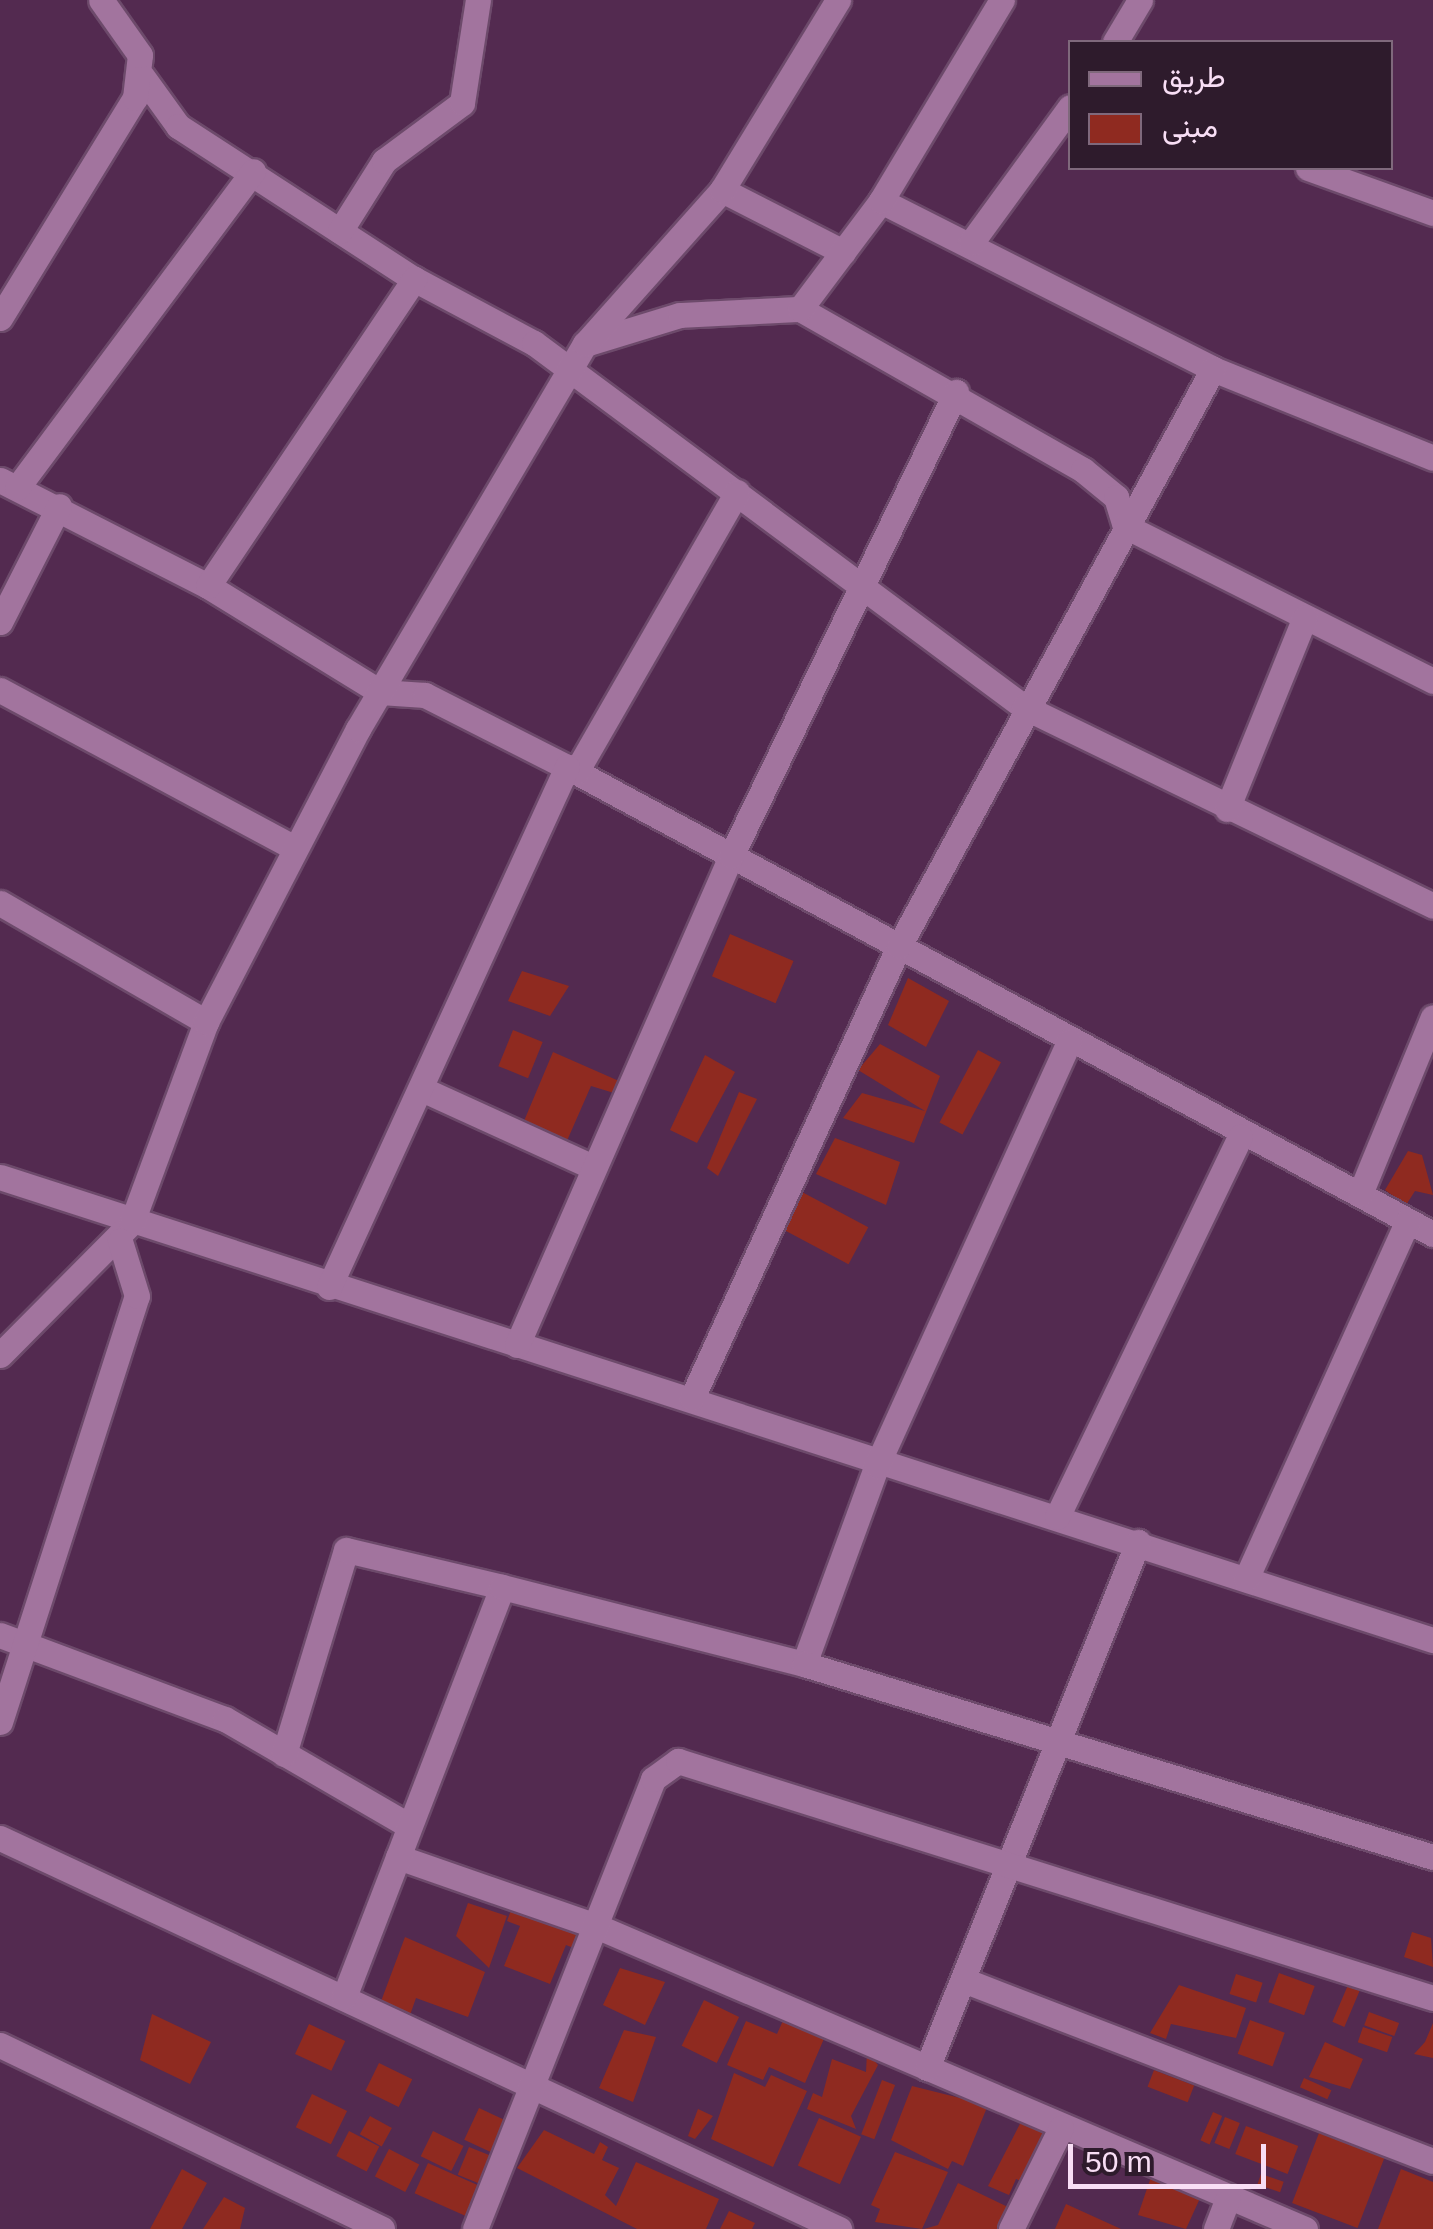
<!DOCTYPE html>
<html>
<head>
<meta charset="utf-8">
<style>
  body { margin:0 }
  #map { position:relative; width:1433px; height:2229px; overflow:hidden; background:#532a50; font-family:Arial,Vazirmatn,sans-serif }
  div>[style] { position:absolute }
  .building>* { inset:0; background:#8f2a20; transform-origin:0 0 }
  .roads { filter:drop-shadow(2px 0 #6d4a6b) drop-shadow(-2px 0 #6d4a6b) drop-shadow(0 2px #6d4a6b) drop-shadow(0 -2px #6d4a6b) }
  .minor>* { height:25px; margin:-12.5px; padding:0 12.5px; transform-origin:12.5px; border-radius:12.5px; background:#a2749e }
  span { translate:-50% -50%; white-space:nowrap; text-align:center; line-height:1.15; -webkit-text-stroke:10px #2e1b2c; paint-order:stroke }
  .legend { position:absolute; left:1068px; top:40px; width:325px; height:130px; box-sizing:border-box; background:#2e1b2c; border:2px solid #7f697c; margin:0; padding:12px 18px; list-style:none; font-size:30px; color:#f8def5 }
  .legend li { display:flex; align-items:center; gap:20px; height:50px }
  .legend b { width:50px; border:2px solid #7f697c }
  .scale { position:absolute; left:1068px; top:2144px; width:198px; height:45px; box-sizing:border-box; border:5px solid #f8def5; border-top:0; padding-left:12px; font-size:30px; line-height:35px; white-space:nowrap; color:#f8def5; -webkit-text-stroke:8px #2e1b2c; paint-order:stroke }
</style>
</head>
<body>
<div id="map">
  <div class="building">
    <i style="left:730px;top:934px;width:69px;height:46px;rotate:23deg"></i>
    <i style="clip-path:polygon(522px 971px,569px 986px,550px 1016px,508px 1001px)"></i>
    <i style="clip-path:polygon(908px 978px,949px 1001px,926px 1047px,888px 1025px)"></i>
    <i style="left:513px;top:1030px;width:32px;height:39px;rotate:22deg"></i>
    <i style="clip-path:polygon(880px 1044px,940px 1076px,914px 1143px,843px 1118px,862px 1093px,925px 1111px,858px 1070px)"></i>
    <i style="left:978px;top:1050px;width:26px;height:82px;rotate:28deg"></i>
    <i style="clip-path:polygon(553px 1052px,619px 1081px,614px 1093px,591px 1086px,566px 1143px,524px 1121px)"></i>
    <i style="clip-path:polygon(705px 1055px,735px 1072px,697px 1143px,670px 1130px)"></i>
    <i style="clip-path:polygon(739px 1092px,757px 1099px,718px 1176px,707px 1168px)"></i>
    <i style="clip-path:polygon(835px 1138px,900px 1162px,886px 1205px,816px 1174px)"></i>
    <i style="clip-path:polygon(1408px 1151px,1422px 1155px,1433px 1195px,1415px 1191px,1406px 1205px,1385px 1190px)"></i>
    <i style="left:802px;top:1192px;width:75px;height:42px;rotate:28deg"></i>
    <i style="clip-path:polygon(516px 1897px,583px 1933px,576px 1949px,566px 1945px,550px 1984px,504px 1966px,520px 1926px,507px 1921px)"></i>
    <i style="clip-path:polygon(468px 1903px,507px 1916px,489px 1968px,456px 1936px)"></i>
    <i style="clip-path:polygon(1412px 1932px,1431px 1938px,1433px 1967px,1404px 1957px)"></i>
    <i style="clip-path:polygon(405px 1937px,485px 1972px,468px 2017px,416px 1998px,410px 2015px,380px 2004px)"></i>
    <i style="clip-path:polygon(620px 1968px,665px 1982px,645px 2025px,603px 2005px)"></i>
    <i style="left:1279px;top:1973px;width:38px;height:31px;rotate:20deg"></i>
    <i style="left:1236px;top:1974px;width:28px;height:21px;rotate:18deg"></i>
    <i style="clip-path:polygon(1179px 1985px,1246px 2008px,1236px 2038px,1171px 2024px,1166px 2039px,1150px 2033px)"></i>
    <i style="left:1348px;top:1985px;width:13px;height:40px;rotate:23deg"></i>
    <i style="left:704px;top:2000px;width:39px;height:51px;rotate:26deg"></i>
    <i style="left:1369px;top:2012px;width:32px;height:14px;rotate:20deg"></i>
    <i style="clip-path:polygon(152px 2014px,211px 2042px,190px 2084px,140px 2060px)"></i>
    <i style="clip-path:polygon(785px 2016px,826px 2034px,805px 2083px,769px 2067px,763px 2080px,727px 2065px,746px 2021px,777px 2034px)"></i>
    <i style="left:1250px;top:2020px;width:37px;height:36px;rotate:20deg"></i>
    <i style="clip-path:polygon(1433px 2023px,1433px 2058px,1414px 2054px,1425px 2042px)"></i>
    <i style="left:309px;top:2024px;width:40px;height:33px;rotate:25deg"></i>
    <i style="left:1363px;top:2027px;width:31px;height:16px;rotate:19deg"></i>
    <i style="clip-path:polygon(624px 2030px,656px 2037px,633px 2102px,599px 2088px)"></i>
    <i style="clip-path:polygon(1325px 2042px,1363px 2059px,1350px 2089px,1309px 2077px)"></i>
    <i style="clip-path:polygon(867px 2052px,878px 2065px,851px 2116px,856px 2129px,807px 2109px,813px 2093px,822px 2097px,832px 2059px,866px 2072px)"></i>
    <i style="left:379px;top:2063px;width:37px;height:31px;rotate:26deg"></i>
    <i style="left:1154px;top:2070px;width:43px;height:18px;rotate:21deg"></i>
    <i style="clip-path:polygon(734px 2073px,765px 2087px,771px 2075px,807px 2091px,773px 2167px,711px 2139px)"></i>
    <i style="left:1304px;top:2078px;width:30px;height:10px;rotate:24deg"></i>
    <i style="left:882px;top:2080px;width:14px;height:58px;rotate:21deg"></i>
    <i style="clip-path:polygon(912px 2086px,988px 2105px,963px 2166px,952px 2161px,948px 2169px,891px 2140px)"></i>
    <i style="left:312px;top:2094px;width:39px;height:37px;rotate:26deg"></i>
    <i style="left:479px;top:2108px;width:38px;height:35px;rotate:25deg"></i>
    <i style="clip-path:polygon(698px 2109px,713px 2116px,695px 2139px,688px 2136px)"></i>
    <i style="left:1213px;top:2112px;width:10px;height:31px;rotate:24deg"></i>
    <i style="left:370px;top:2116px;width:25px;height:21px;rotate:29deg"></i>
    <i style="clip-path:polygon(1024px 2116px,1049px 2126px,1026px 2183px,1016px 2179px,1009px 2195px,988px 2186px)"></i>
    <i style="left:1225px;top:2117px;width:16px;height:28px;rotate:22deg"></i>
    <i style="left:819px;top:2118px;width:46px;height:52px;rotate:24deg"></i>
    <i style="left:1246px;top:2126px;width:56px;height:30px;rotate:21deg"></i>
    <i style="clip-path:polygon(544px 2130px,594px 2154px,600px 2142px,608px 2147px,602px 2160px,619px 2168px,605px 2195px,616px 2206px,636px 2162px,719px 2199px,706px 2229px,637px 2229px,517px 2168px)"></i>
    <i style="left:349px;top:2131px;width:34px;height:28px;rotate:27deg"></i>
    <i style="left:433px;top:2131px;width:34px;height:28px;rotate:26deg"></i>
    <i style="left:1319px;top:2133px;width:70px;height:75px;rotate:21deg"></i>
    <i style="left:469px;top:2147px;width:31px;height:30px;rotate:22deg"></i>
    <i style="left:389px;top:2149px;width:34px;height:31px;rotate:27deg"></i>
    <i style="clip-path:polygon(895px 2152px,948px 2172px,922px 2229px,875px 2222px,880px 2209px,871px 2205px)"></i>
    <i style="left:428px;top:2163px;width:67px;height:33px;rotate:24deg"></i>
    <i style="clip-path:polygon(182px 2169px,207px 2183px,182px 2229px,150px 2229px)"></i>
    <i style="clip-path:polygon(1401px 2169px,1433px 2182px,1433px 2229px,1378px 2229px)"></i>
    <i style="clip-path:polygon(1152px 2174px,1201px 2196px,1186px 2229px,1138px 2215px)"></i>
    <i style="left:1261px;top:2174px;width:24px;height:11px;rotate:19deg"></i>
    <i style="clip-path:polygon(958px 2183px,1010px 2208px,1000px 2229px,924px 2229px,938px 2225px)"></i>
    <i style="clip-path:polygon(224px 2197px,245px 2208px,240px 2229px,203px 2229px)"></i>
    <i style="clip-path:polygon(1066px 2204px,1121px 2229px,1055px 2229px)"></i>
    <i style="clip-path:polygon(729px 2211px,755px 2223px,752px 2229px,720px 2229px)"></i>
  </div>
  <div class="roads">
    <div class="minor">
      <i style="left:1115px;top:42px;width:49px;rotate:-59.2deg"></i>
      <i style="left:142px;top:76px;width:62px;rotate:54.2deg"></i>
      <i style="left:178px;top:126px;width:281px;rotate:33deg"></i>
      <i style="left:414px;top:279px;width:136px;rotate:28.1deg"></i>
      <i style="left:534px;top:343px;width:610px;rotate:36.61deg"></i>
      <i style="left:1024px;top:707px;width:455px;rotate:25.9deg"></i>
      <i style="left:1308px;top:168px;width:133px;rotate:19.8deg"></i>
      <i style="left:722px;top:190px;width:136px;rotate:27.1deg"></i>
      <i style="left:881px;top:201px;width:372px;rotate:26.8deg"></i>
      <i style="left:1213px;top:369px;width:237px;rotate:22deg"></i>
      <i style="left:340px;top:231px;width:83px;rotate:-57.8deg"></i>
      <i style="left:384px;top:161px;width:97px;rotate:-36.6deg"></i>
      <i style="left:462px;top:103px;width:104px;rotate:-81.2deg"></i>
      <i style="left:971px;top:243px;width:168px;rotate:-53.9deg"></i>
      <i style="left:800px;top:309px;width:326px;rotate:29.6deg"></i>
      <i style="left:1083px;top:470px;width:43px;rotate:39.3deg"></i>
      <i style="left:1116px;top:497px;width:30px;rotate:73deg"></i>
      <i style="left:0;top:318px;width:258px;rotate:-58.5deg"></i>
      <i style="left:135px;top:98px;width:43px;rotate:-83.4deg"></i>
      <i style="left:140px;top:55px;width:67px;rotate:-125.3deg"></i>
      <i style="left:585px;top:344px;width:99px;rotate:-17deg"></i>
      <i style="left:680px;top:315px;width:120px;rotate:-2.9deg"></i>
      <i style="left:800px;top:309px;width:135px;rotate:-53.1deg"></i>
      <i style="left:881px;top:201px;width:235px;rotate:-59deg"></i>
      <i style="left:0;top:480px;width:233px;rotate:27deg"></i>
      <i style="left:208px;top:586px;width:202px;rotate:31.6deg"></i>
      <i style="left:380px;top:692px;width:45px;rotate:3.8deg"></i>
      <i style="left:425px;top:695px;width:159px;rotate:26.9deg"></i>
      <i style="left:567px;top:767px;width:984px;rotate:28.34deg"></i>
      <i style="left:17px;top:488px;width:395px;rotate:-53.3deg"></i>
      <i style="left:1125px;top:526px;width:345px;rotate:26.7deg"></i>
      <i style="left:208px;top:586px;width:370px;rotate:-56.1deg"></i>
      <i style="left:0;top:622px;width:130px;rotate:-63deg"></i>
      <i style="left:0;top:690px;width:332px;rotate:28.2deg"></i>
      <i style="left:576px;top:772px;width:323px;rotate:-60.1deg"></i>
      <i style="left:1227px;top:809px;width:207px;rotate:-67.9deg"></i>
      <i style="left:0;top:903px;width:238px;rotate:30deg"></i>
      <i style="left:424px;top:1090px;width:186px;rotate:24.5deg"></i>
      <i style="left:0;top:1177px;width:1506px;rotate:17.91deg"></i>
      <i style="left:1360px;top:1194px;width:191px;rotate:-67.6deg"></i>
      <i style="left:329px;top:1287px;width:572px;rotate:-65.41deg"></i>
      <i style="left:517px;top:1345px;width:534px;rotate:-66.36deg"></i>
      <i style="left:731px;top:856px;width:516px;rotate:-64.13deg"></i>
      <i style="left:0;top:1355px;width:187px;rotate:-45.2deg"></i>
      <i style="left:132px;top:1222px;width:213px;rotate:-69.7deg"></i>
      <i style="left:206px;top:1022px;width:330px;rotate:-62.6deg"></i>
      <i style="left:358px;top:729px;width:447px;rotate:-59.5deg"></i>
      <i style="left:585px;top:344px;width:206px;rotate:-48.3deg"></i>
      <i style="left:722px;top:190px;width:223px;rotate:-58.6deg"></i>
      <i style="left:692px;top:1398px;width:497px;rotate:-65.4deg"></i>
      <i style="left:899px;top:946px;width:657px;rotate:-61.45deg"></i>
      <i style="left:1057px;top:1517px;width:422px;rotate:-64.3deg"></i>
      <i style="left:1246px;top:1579px;width:393px;rotate:-65.7deg"></i>
      <i style="left:0;top:1635px;width:240px;rotate:20.5deg"></i>
      <i style="left:225px;top:1719px;width:211px;rotate:30.1deg"></i>
      <i style="left:804px;top:1664px;width:212px;rotate:-69.9deg"></i>
      <i style="left:877px;top:1465px;width:465px;rotate:-65.6deg"></i>
      <i style="left:0;top:1722px;width:447px;rotate:-72.2deg"></i>
      <i style="left:137px;top:1296px;width:58px;rotate:-107.2deg"></i>
      <i style="left:284px;top:1754px;width:213px;rotate:-73.1deg"></i>
      <i style="left:346px;top:1550px;width:160px;rotate:13.3deg"></i>
      <i style="left:0;top:1838px;width:926px;rotate:24.99deg"></i>
      <i style="left:398px;top:1857px;width:210px;rotate:19.2deg"></i>
      <i style="left:596px;top:1926px;width:771px;rotate:23.14deg"></i>
      <i style="left:966px;top:1981px;width:500px;rotate:21.08deg"></i>
      <i style="left:344px;top:1997px;width:439px;rotate:-68.9deg"></i>
      <i style="left:502px;top:1587px;width:312px;rotate:14.3deg"></i>
      <i style="left:804px;top:1664px;width:658px;rotate:17.06deg"></i>
      <i style="left:0;top:2045px;width:424px;rotate:25.7deg"></i>
      <i style="left:927px;top:2068px;width:567px;rotate:-68.14deg"></i>
      <i style="left:475px;top:2229px;width:484px;rotate:-68.4deg"></i>
      <i style="left:653px;top:1779px;width:31px;rotate:-36deg"></i>
      <i style="left:678px;top:1761px;width:791px;rotate:17.43deg"></i>
      <i style="left:1011px;top:2229px;width:113px;rotate:-63.7deg"></i>
      <i style="left:1216px;top:2229px;width:33px;rotate:-69deg"></i>
    </div>
  </div>
  <ul class="legend">
  <li><b style="height:12px;background:#a2749e"></b>طريق</li>
  <li><b style="height:28px;background:#8f2a20"></b>مبنى</li>
  </ul>
  <div class="scale">50 m</div>
</div>
</body>
</html>
